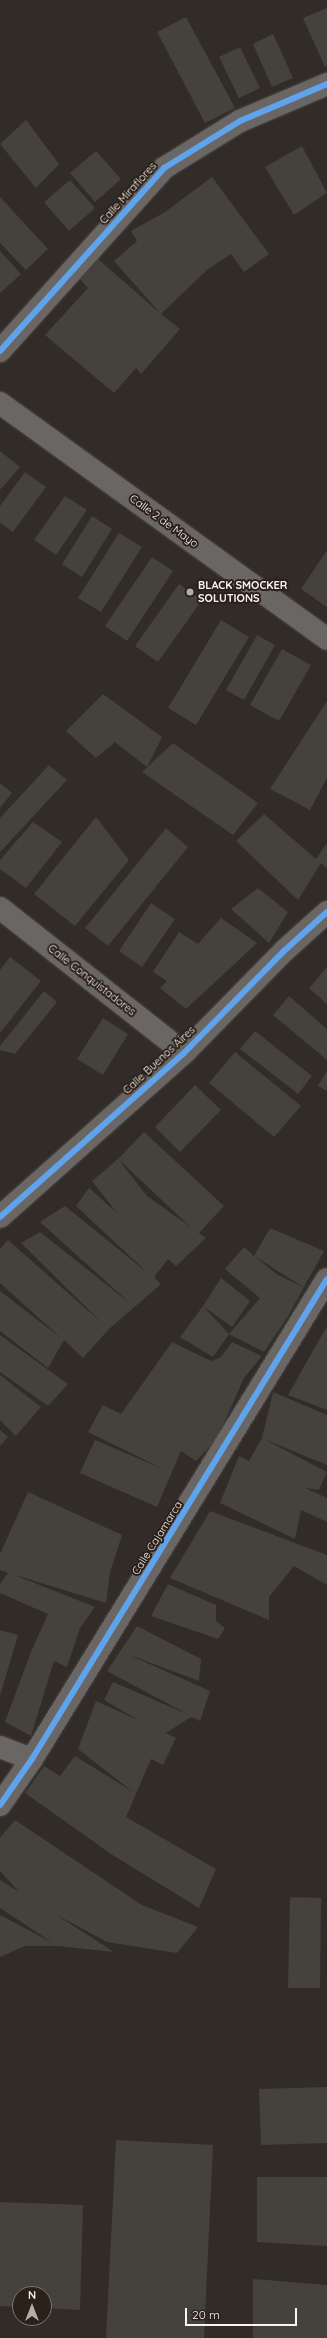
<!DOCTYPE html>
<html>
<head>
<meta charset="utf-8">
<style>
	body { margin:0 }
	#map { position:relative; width:327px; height:2338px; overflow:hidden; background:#312c28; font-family:Quicksand,sans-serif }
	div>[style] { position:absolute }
	.building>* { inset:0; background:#45413d }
	.roads { filter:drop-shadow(0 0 1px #4e4946) drop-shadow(0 0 1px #4e4946) }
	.minor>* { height:22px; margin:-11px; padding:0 11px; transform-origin:11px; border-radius:11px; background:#6a6663 }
	.cycleway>* { height:6px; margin:-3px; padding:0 3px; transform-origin:3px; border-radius:3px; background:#60a3ed }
	.dots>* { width:11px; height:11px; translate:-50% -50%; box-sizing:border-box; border:2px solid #2b211a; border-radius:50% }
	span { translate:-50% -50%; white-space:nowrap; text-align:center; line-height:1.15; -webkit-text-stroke:4px #2b211a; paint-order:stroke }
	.street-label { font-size:11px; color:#faf3ee }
	.poi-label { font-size:11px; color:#faf3ee; font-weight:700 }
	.left { translate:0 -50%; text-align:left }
	.north { position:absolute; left:12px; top:2286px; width:40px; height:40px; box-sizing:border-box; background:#2b211a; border:1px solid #7e756f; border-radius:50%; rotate:0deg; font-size:11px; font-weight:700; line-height:16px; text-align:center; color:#faf3ee }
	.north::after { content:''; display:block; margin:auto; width:14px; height:18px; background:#b4ada9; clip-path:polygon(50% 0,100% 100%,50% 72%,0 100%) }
	.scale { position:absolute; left:185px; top:2308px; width:112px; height:18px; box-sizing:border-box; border:2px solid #faf3ee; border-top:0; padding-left:5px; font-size:12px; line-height:14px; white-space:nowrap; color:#faf3ee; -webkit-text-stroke:3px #2b211a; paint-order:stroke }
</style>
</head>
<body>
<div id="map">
	<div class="building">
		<div style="clip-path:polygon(327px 8px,327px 66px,325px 67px,303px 18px)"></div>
		<div style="clip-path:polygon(186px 17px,235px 108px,205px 123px,157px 32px)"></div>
		<div style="clip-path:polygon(273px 34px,293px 78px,272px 87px,253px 44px)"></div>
		<div style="clip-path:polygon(240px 47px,260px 88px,239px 98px,219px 57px)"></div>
		<div style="clip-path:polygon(26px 120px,59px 164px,36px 188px,0 144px)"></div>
		<div style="clip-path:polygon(302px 146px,327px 193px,294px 215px,265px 167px)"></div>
		<div style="clip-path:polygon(96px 151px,121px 179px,95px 202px,70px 173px)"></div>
		<div style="clip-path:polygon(212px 177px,269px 254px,244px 272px,231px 254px,208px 269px,161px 314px,180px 329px,141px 374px,136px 368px,114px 393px,45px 335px,88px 288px,80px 279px,98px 259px,161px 314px,114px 261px,137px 241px,131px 231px,165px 212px)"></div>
		<div style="clip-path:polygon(70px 180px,95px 208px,69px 231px,44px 202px)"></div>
		<div style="clip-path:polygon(0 197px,48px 249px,26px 270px,0 243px)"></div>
		<div style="clip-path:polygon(0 251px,21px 274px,0 293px)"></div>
		<div style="clip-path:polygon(0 451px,20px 467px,0 490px)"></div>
		<div style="clip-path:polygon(25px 472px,46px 487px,13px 532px,0 523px,0 506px)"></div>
		<div style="clip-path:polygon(65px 496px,87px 510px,56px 555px,34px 540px)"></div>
		<div style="clip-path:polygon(92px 516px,112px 529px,82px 577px,62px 564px)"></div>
		<div style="clip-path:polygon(119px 533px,142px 547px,101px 612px,78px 598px)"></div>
		<div style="clip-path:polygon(327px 550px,327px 607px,301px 589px)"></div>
		<div style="clip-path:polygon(152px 557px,173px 571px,127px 641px,105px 626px)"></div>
		<div style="clip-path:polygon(179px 584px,202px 600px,158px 662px,135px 646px)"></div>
		<div style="clip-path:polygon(221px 620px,249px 637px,196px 725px,168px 708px)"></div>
		<div style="clip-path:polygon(257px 635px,275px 645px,244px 700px,226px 690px)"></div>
		<div style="clip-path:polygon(282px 649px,311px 665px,279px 721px,250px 705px)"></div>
		<div style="clip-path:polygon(103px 694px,162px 737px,147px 767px,115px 742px,96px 758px,66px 731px)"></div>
		<div style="clip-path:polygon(327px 701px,327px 778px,310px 810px,270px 789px)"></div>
		<div style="clip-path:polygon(173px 743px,258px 803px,233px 835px,142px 772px)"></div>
		<div style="clip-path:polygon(49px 765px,67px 780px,0 852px,0 818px)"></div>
		<div style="clip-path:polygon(0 783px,12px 793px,0 808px)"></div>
		<div style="clip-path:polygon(264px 814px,316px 859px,327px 843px,327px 868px,321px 863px,298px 900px,236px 841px)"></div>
		<div style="clip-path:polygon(96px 817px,129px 860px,75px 926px,34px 894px)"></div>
		<div style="clip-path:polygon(33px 822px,62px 842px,26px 888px,0 869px,0 860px)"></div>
		<div style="clip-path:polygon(166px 828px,188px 847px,108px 946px,85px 928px)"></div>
		<div style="clip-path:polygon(258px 888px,288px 912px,269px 943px,231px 909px)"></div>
		<div style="clip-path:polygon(151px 903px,175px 919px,142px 967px,119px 951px)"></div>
		<div style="clip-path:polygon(221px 918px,257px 943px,186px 1009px,160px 988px,167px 981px,153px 972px,179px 932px,198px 944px)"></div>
		<div style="clip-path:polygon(10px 957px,41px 981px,0 1033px,0 970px)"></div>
		<div style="clip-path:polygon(327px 967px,327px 1004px,309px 988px)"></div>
		<div style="clip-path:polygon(44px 991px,57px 1002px,15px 1054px,0 1050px,0 1046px)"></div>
		<div style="clip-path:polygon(289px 996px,327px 1029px,327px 1060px,273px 1015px)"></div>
		<div style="clip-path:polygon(103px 1018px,128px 1034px,103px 1075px,77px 1059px)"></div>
		<div style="clip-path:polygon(255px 1031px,312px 1076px,298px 1094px,240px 1049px)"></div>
		<div style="clip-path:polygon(235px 1052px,301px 1106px,274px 1137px,209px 1083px)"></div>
		<div style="clip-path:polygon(327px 1071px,327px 1091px,318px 1086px)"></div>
		<div style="clip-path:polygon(195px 1085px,221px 1110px,180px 1152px,155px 1127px)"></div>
		<div style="clip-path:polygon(144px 1132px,224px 1206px,198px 1234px,118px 1159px)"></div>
		<div style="clip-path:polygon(118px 1159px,147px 1196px,206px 1238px,176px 1266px,168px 1259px,154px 1277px,161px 1284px,109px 1329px,83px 1358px,64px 1340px,48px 1368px,0 1331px,0 1291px,61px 1338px,0 1283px,0 1249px,8px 1240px,102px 1323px,21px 1243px,40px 1232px,131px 1304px,40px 1222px,65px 1206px,149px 1274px,76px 1206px,89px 1188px,117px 1213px,92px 1181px)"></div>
		<div style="clip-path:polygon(evenodd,270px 1228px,324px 1251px,287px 1318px,264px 1352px,229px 1334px,213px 1357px,180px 1337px,203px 1306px,229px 1334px,260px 1298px,225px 1269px,244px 1247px,254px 1256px,270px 1228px,254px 1256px,305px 1288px,278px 1275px,254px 1256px)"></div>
		<div style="clip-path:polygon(221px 1278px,250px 1301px,232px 1327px,203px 1306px)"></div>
		<div style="clip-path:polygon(327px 1326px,327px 1410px,288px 1395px)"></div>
		<div style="clip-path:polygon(0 1335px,68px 1384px,48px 1406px,0 1372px)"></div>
		<div style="clip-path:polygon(172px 1342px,211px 1361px,221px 1357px,232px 1342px,262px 1356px,244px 1378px,217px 1439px,196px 1461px,181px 1451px,157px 1507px,80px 1473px,95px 1440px,163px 1469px,88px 1432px,103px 1405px,121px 1414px)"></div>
		<div style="clip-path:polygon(0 1375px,41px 1407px,16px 1436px,0 1420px)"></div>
		<div style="clip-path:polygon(273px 1392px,327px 1415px,327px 1465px,264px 1439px,327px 1472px,319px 1490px,305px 1488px,327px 1498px,327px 1522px,301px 1510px,295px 1539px,220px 1503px,239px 1456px,249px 1461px,262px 1438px)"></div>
		<div style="clip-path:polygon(0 1430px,8px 1437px,0 1446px)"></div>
		<div style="clip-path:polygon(28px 1492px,122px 1535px,110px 1573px,106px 1603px,12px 1574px,95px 1607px,80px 1628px,67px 1667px,54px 1661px,31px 1736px,5px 1722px,31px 1652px,48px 1614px,0 1593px,0 1584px,8px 1573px,0 1570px,0 1554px)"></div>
		<div style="clip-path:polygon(210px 1511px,327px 1555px,327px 1585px,294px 1566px,269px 1597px,269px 1620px,170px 1578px)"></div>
		<div style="clip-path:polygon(168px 1584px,216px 1605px,216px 1621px,225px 1628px,218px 1639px,151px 1616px)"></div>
		<div style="clip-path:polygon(137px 1626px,201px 1659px,199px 1681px,127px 1654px,210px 1691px,200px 1721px,191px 1717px,166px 1733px,176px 1738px,163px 1765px,151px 1759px,126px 1817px,216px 1869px,199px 1908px,111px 1854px,25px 1793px,44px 1766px,60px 1776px,75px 1756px,133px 1792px,78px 1749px,96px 1701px,140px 1721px,104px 1700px,113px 1682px,189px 1715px,107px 1671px)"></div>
		<div style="clip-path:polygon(0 1630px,18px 1635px,0 1696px)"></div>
		<div style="clip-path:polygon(15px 1820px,142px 1905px,198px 1927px,177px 1953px,107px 1942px,55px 1914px,114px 1952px,59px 1946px,25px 1946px,0 1957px,0 1915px,53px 1943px,0 1908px,0 1880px,19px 1892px,0 1871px,0 1838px)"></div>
		<div style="clip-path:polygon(290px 1897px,321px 1898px,320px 1988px,288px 1988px)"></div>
		<div style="clip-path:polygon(327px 2087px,327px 2143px,261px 2145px,259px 2089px)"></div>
		<div style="clip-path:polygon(116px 2140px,213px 2145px,204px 2338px,106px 2338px)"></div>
		<div style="clip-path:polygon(257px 2177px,327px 2177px,327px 2246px,257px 2242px)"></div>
		<div style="clip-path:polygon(0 2202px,83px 2205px,80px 2310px,44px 2308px,44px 2294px,20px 2294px,20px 2307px,0 2306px)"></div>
		<div style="clip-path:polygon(253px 2279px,327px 2285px,327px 2338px,253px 2338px)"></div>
	</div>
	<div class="roads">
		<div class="minor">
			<div style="left:0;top:351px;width:246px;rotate:-48.1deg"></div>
			<div style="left:164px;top:168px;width:89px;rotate:-31.7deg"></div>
			<div style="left:240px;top:121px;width:95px;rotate:-23deg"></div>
			<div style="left:0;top:403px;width:403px;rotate:35.8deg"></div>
			<div style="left:0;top:908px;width:234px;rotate:38.2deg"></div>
			<div style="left:0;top:1217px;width:246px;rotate:-41.7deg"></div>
			<div style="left:184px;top:1053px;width:143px;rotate:-45.6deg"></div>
			<div style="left:284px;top:951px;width:58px;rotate:-42.2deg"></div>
			<div style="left:0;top:1747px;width:34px;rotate:21deg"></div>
			<div style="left:0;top:1805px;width:56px;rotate:-55.2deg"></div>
			<div style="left:32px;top:1759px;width:563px;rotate:-58.43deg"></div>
		</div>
	</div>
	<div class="cycleway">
		<div style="left:0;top:351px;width:246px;rotate:-48.1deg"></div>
		<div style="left:164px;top:168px;width:89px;rotate:-31.7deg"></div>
		<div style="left:240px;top:121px;width:95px;rotate:-23deg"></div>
		<div style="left:0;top:1217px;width:246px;rotate:-41.7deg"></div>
		<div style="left:184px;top:1053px;width:143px;rotate:-45.6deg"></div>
		<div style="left:284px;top:951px;width:58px;rotate:-42.2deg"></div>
		<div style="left:0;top:1805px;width:56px;rotate:-55.2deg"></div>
		<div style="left:32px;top:1759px;width:563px;rotate:-58.43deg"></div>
	</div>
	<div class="dots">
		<div style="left:190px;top:592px;background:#b4ada9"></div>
	</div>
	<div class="street-label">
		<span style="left:128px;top:193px;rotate:-48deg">Calle Miraflores</span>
		<span style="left:164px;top:521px;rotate:36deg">Calle 2 de Mayo</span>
		<span style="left:92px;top:980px;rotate:38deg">Calle Conquistadores</span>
		<span style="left:159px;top:1060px;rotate:-43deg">Calle Buenos Aires</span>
		<span style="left:157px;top:1538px;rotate:-58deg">Calle Cajamarca</span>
	</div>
	<div class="poi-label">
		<span class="left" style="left:198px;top:592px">BLACK SMOCKER<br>SOLUTIONS</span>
	</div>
	<div class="north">N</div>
	<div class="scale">20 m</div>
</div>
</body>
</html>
